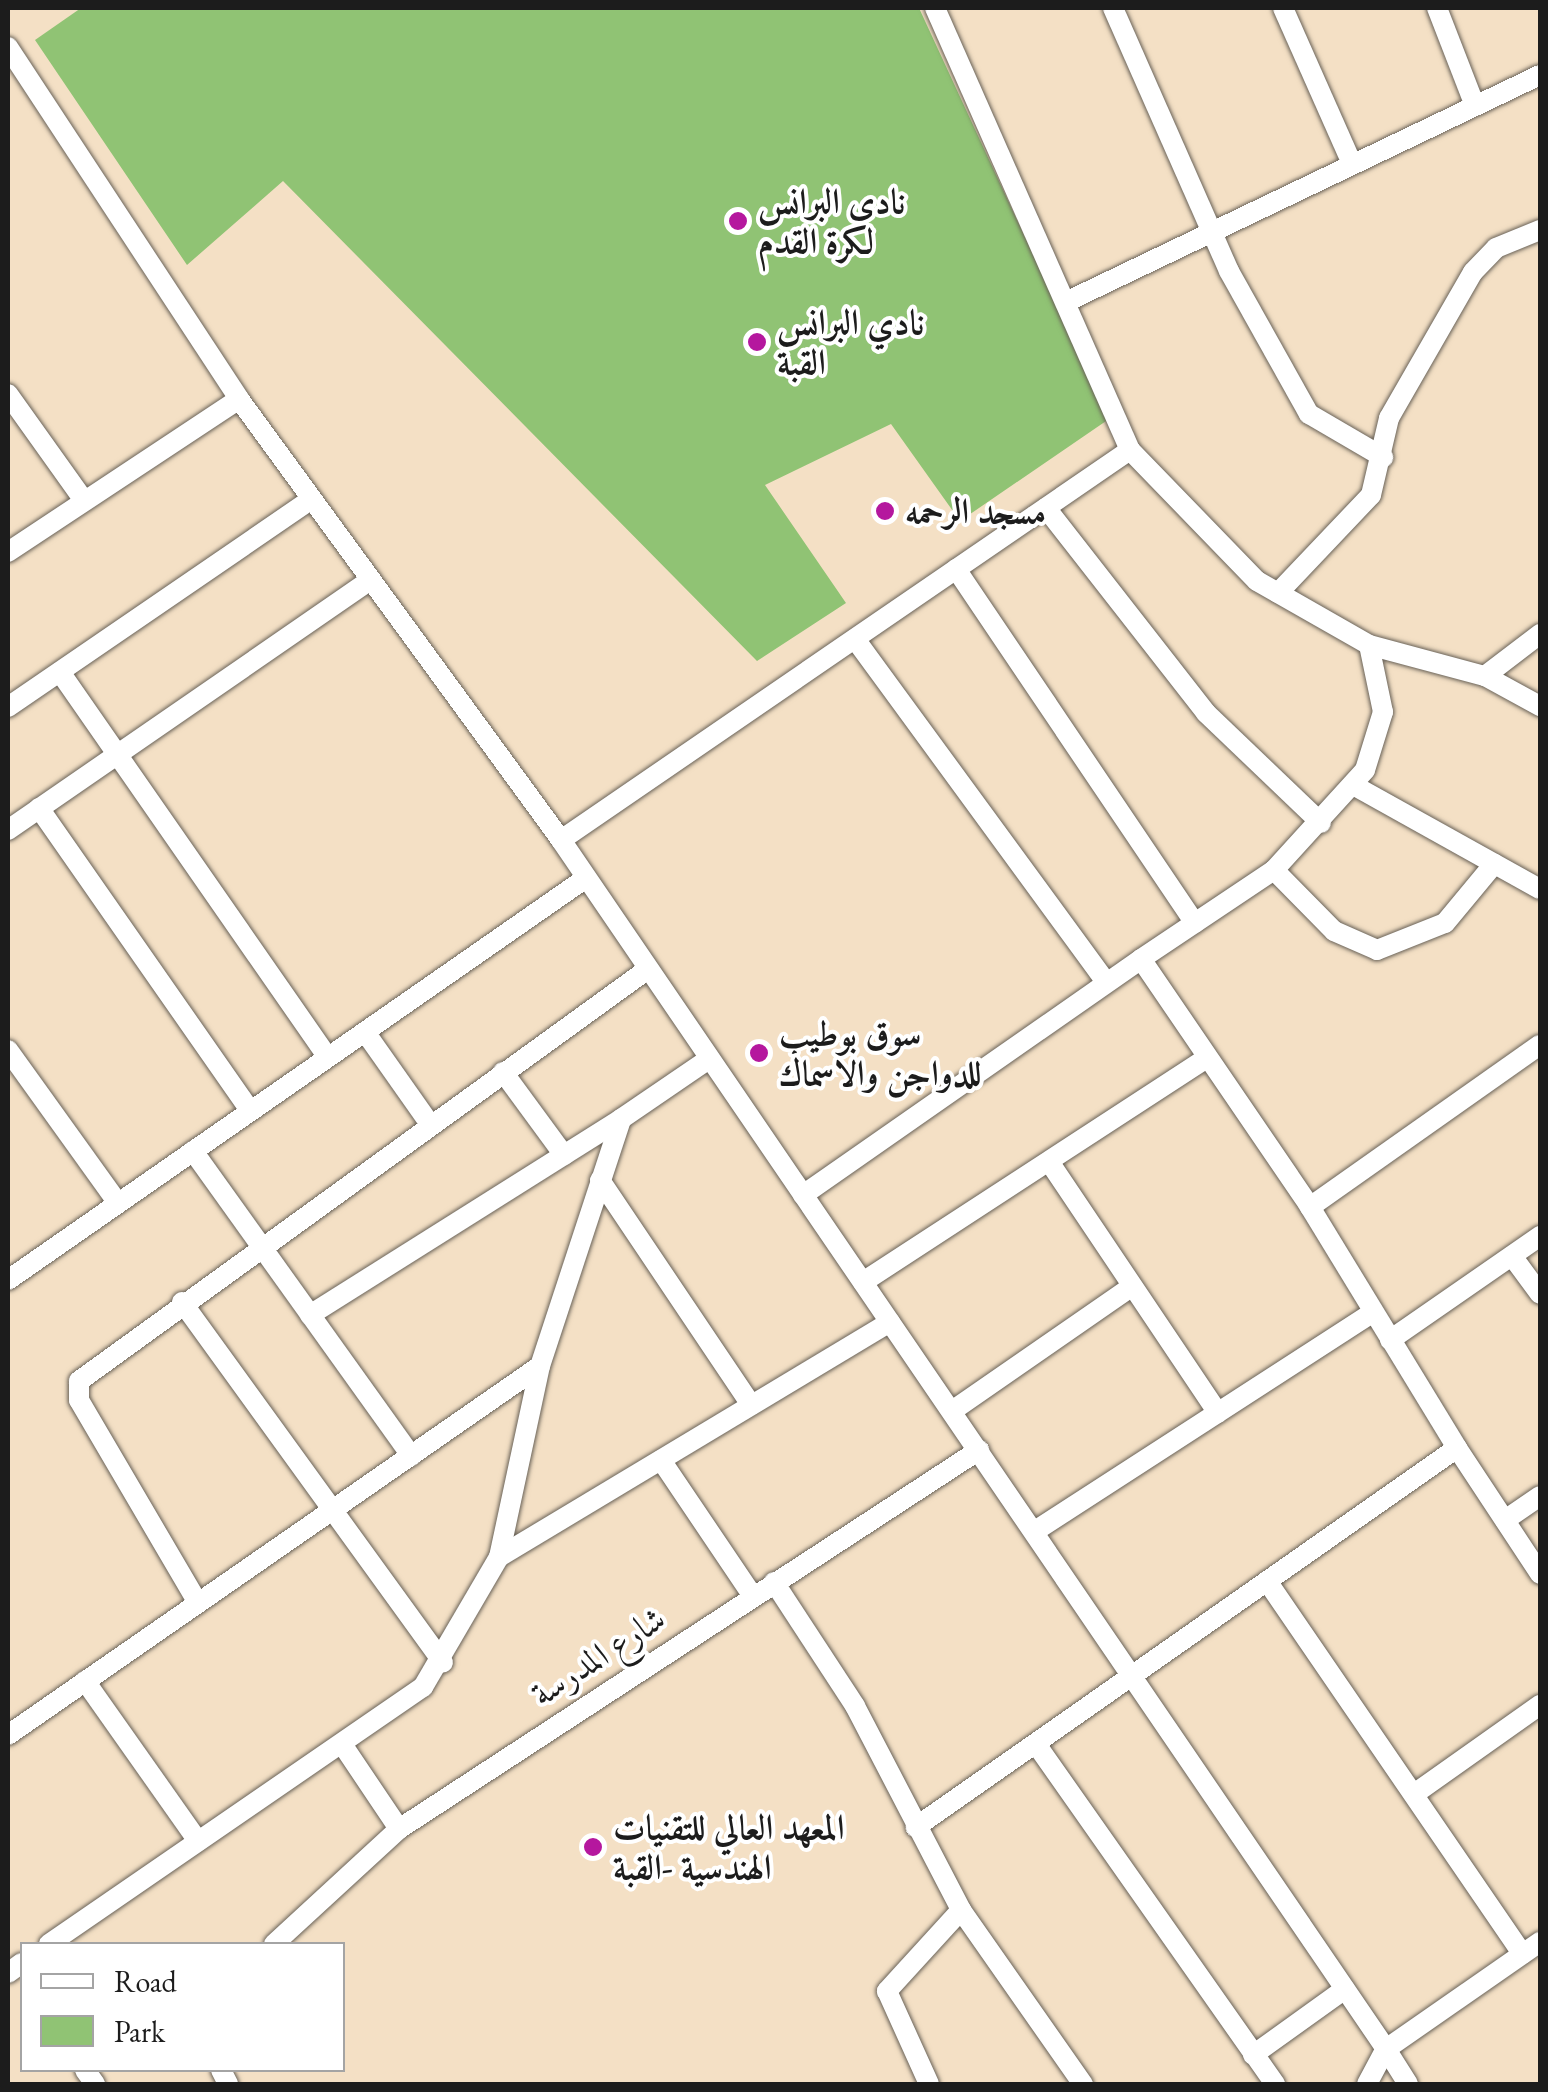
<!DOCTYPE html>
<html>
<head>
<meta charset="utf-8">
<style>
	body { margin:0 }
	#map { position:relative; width:1548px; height:2092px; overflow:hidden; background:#f4e0c5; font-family:"EB Garamond",Amiri,serif }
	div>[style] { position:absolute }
	.green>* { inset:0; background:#90c374 }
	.roads { filter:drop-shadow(0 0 2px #686157) drop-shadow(0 0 2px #686157) }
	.minor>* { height:20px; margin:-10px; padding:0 10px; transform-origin:10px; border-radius:10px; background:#fff }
	.dots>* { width:28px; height:28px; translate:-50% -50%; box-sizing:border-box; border:5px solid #fff; border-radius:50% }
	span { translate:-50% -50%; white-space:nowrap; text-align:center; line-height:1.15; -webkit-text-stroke:8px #fff; paint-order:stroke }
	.poi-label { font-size:35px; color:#1c1c1c; font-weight:700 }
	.left { translate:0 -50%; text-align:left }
	.street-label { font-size:35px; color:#1c1c1c }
	.frame { position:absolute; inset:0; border:10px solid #1c1c1c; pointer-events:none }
	.legend { position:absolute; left:20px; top:1942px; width:325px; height:130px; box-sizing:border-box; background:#fff; border:2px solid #a4a4a4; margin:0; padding:12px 18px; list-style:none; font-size:30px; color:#1c1c1c }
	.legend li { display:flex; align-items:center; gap:20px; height:50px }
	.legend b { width:50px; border:2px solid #a4a4a4 }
</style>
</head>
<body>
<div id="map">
	<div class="green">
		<div style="clip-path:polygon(81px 8px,919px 8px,1109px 419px,960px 521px,891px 424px,765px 485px,846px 603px,757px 661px,283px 181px,187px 265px,35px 40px)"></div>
	</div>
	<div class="roads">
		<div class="minor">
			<div style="left:1113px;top:8px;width:287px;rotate:66.2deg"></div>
			<div style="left:1229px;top:271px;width:164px;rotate:60.8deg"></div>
			<div style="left:1309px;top:414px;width:86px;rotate:30.2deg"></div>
			<div style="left:1283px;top:8px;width:171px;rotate:66.1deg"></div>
			<div style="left:1437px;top:8px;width:105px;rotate:68.8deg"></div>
			<div style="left:8px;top:47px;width:421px;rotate:56.7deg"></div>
			<div style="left:239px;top:399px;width:546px;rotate:53.86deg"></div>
			<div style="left:561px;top:840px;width:1464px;rotate:55.69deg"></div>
			<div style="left:1386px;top:2049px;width:188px;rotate:-34.8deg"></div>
			<div style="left:1068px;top:301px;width:523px;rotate:-25.59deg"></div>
			<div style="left:8px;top:394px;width:129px;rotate:54.5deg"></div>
			<div style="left:1130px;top:450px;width:182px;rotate:45.9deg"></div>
			<div style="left:1257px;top:581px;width:129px;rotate:29.7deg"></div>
			<div style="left:1369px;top:645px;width:120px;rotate:15deg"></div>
			<div style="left:1485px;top:676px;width:63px;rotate:28.6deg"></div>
			<div style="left:1046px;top:508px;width:260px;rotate:52deg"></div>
			<div style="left:1206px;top:713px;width:159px;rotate:43.7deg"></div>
			<div style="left:8px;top:552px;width:277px;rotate:-33.5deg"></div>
			<div style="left:956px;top:569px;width:427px;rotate:56deg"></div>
			<div style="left:1278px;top:593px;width:135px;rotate:-46.5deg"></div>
			<div style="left:1371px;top:495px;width:79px;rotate:-76.8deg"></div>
			<div style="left:1389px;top:418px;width:168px;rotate:-60.1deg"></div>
			<div style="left:1473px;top:272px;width:33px;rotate:-46deg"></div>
			<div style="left:1496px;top:248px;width:48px;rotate:-22.2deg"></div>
			<div style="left:855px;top:639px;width:423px;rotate:53.8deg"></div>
			<div style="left:60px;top:672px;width:469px;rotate:55.2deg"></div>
			<div style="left:1485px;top:676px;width:69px;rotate:-37.4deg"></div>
			<div style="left:8px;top:707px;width:368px;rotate:-34.4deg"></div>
			<div style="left:1353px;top:785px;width:214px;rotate:29.1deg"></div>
			<div style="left:39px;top:808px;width:369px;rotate:55.1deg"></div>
			<div style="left:8px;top:830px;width:441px;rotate:-34.6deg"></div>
			<div style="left:561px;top:840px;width:690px;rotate:-34.43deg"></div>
			<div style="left:1130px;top:450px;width:483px;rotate:-113.8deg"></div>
			<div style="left:1274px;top:870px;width:86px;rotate:45.5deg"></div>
			<div style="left:1334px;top:931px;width:47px;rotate:23.8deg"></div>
			<div style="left:1377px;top:950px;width:73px;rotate:-21.7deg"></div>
			<div style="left:1445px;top:923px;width:77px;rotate:-50.3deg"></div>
			<div style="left:1141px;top:959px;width:160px;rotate:-33.8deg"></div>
			<div style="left:1274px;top:870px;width:135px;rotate:-47.7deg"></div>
			<div style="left:1365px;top:770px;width:61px;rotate:-72.8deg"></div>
			<div style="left:1383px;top:712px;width:68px;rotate:-101.8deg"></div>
			<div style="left:365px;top:1032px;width:113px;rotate:54.8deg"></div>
			<div style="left:8px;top:1050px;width:188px;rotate:54.3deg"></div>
			<div style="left:503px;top:1072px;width:103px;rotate:53.7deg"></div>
			<div style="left:193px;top:1151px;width:375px;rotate:54.4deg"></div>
			<div style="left:1050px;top:1163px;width:301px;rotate:56.1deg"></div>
			<div style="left:600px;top:1180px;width:271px;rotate:56.1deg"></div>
			<div style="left:803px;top:1195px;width:412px;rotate:-34.9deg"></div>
			<div style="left:1141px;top:959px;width:300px;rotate:55.7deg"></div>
			<div style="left:1310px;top:1207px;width:282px;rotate:58.6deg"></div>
			<div style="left:1457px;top:1448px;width:661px;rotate:144.99deg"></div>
			<div style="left:1310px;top:1207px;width:281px;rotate:-35.2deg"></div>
			<div style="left:1512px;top:1256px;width:47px;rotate:53.6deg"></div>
			<div style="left:8px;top:1280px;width:704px;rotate:-34.82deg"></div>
			<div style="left:863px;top:1282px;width:411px;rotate:-33.1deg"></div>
			<div style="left:182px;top:1302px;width:445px;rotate:54.1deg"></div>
			<div style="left:310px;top:1315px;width:368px;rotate:-32.2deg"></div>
			<div style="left:1390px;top:1340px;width:183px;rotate:-34.7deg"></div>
			<div style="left:952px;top:1411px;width:218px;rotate:-34.7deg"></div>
			<div style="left:1457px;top:1448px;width:151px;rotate:56.6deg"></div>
			<div style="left:661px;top:1460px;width:163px;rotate:56deg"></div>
			<div style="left:1505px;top:1520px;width:42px;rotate:-34.4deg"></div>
			<div style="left:1035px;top:1531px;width:401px;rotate:-32.9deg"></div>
			<div style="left:499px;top:1557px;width:456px;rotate:-31deg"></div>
			<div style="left:1267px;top:1581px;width:452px;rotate:55.6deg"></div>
			<div style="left:774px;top:1582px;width:148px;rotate:56.8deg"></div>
			<div style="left:855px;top:1706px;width:230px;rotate:62.5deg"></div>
			<div style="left:961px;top:1910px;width:110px;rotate:132.4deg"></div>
			<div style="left:887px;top:1991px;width:102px;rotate:65.7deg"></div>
			<div style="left:198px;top:1603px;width:235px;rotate:-120.4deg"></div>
			<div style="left:79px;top:1400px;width:19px;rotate:-90deg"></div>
			<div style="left:79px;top:1381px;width:702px;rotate:-35.91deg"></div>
			<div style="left:85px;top:1681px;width:196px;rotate:54.8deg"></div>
			<div style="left:8px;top:1735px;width:647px;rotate:-34.75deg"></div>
			<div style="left:540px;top:1366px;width:260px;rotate:-71.8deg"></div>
			<div style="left:621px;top:1119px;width:107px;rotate:-34.3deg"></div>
			<div style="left:1036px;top:1744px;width:416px;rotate:54.9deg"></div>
			<div style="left:344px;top:1747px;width:99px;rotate:56.1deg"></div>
			<div style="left:1417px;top:1792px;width:151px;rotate:-35.3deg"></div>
			<div style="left:961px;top:1910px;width:213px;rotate:55deg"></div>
			<div style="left:49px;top:1944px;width:454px;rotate:-34.5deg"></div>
			<div style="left:423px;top:1687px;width:151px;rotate:-59.7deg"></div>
			<div style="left:499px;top:1557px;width:195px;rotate:-77.9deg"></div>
			<div style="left:274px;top:1944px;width:170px;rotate:-42.6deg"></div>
			<div style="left:399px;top:1829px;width:693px;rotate:-33.16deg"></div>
			<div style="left:8px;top:1973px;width:17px;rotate:-36deg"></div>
			<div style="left:1253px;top:2055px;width:113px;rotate:-35.7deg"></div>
			<div style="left:85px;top:2070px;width:17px;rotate:54deg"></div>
			<div style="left:221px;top:2070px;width:16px;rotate:63deg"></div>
			<div style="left:1367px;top:2084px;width:40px;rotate:-62deg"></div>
			<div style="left:1386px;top:2049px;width:41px;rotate:57.8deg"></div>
		</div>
	</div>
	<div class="dots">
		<div style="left:738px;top:221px;background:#b5179e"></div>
		<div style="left:757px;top:342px;background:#b5179e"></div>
		<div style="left:885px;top:511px;background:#b5179e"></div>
		<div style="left:759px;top:1053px;background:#b5179e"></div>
		<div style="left:593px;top:1847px;background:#b5179e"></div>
	</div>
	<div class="poi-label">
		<span class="left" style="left:758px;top:221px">نادي البرانس<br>لكرة القدم</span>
		<span class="left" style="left:777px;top:342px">نادي البرانس<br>القبة</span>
		<span class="left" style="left:905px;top:511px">مسجد الرحمه</span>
		<span class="left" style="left:779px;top:1053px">سوق بوطيب<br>للدواجن والاسماك</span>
		<span class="left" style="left:613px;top:1847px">المعهد العالي للتقنيات<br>الهندسية -القبة</span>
	</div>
	<div class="street-label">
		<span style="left:598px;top:1656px;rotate:-33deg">شارع المدرسة</span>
	</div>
	<div class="frame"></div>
	<ul class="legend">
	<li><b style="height:12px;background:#fff"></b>Road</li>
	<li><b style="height:28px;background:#90c374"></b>Park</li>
	</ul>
</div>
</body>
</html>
